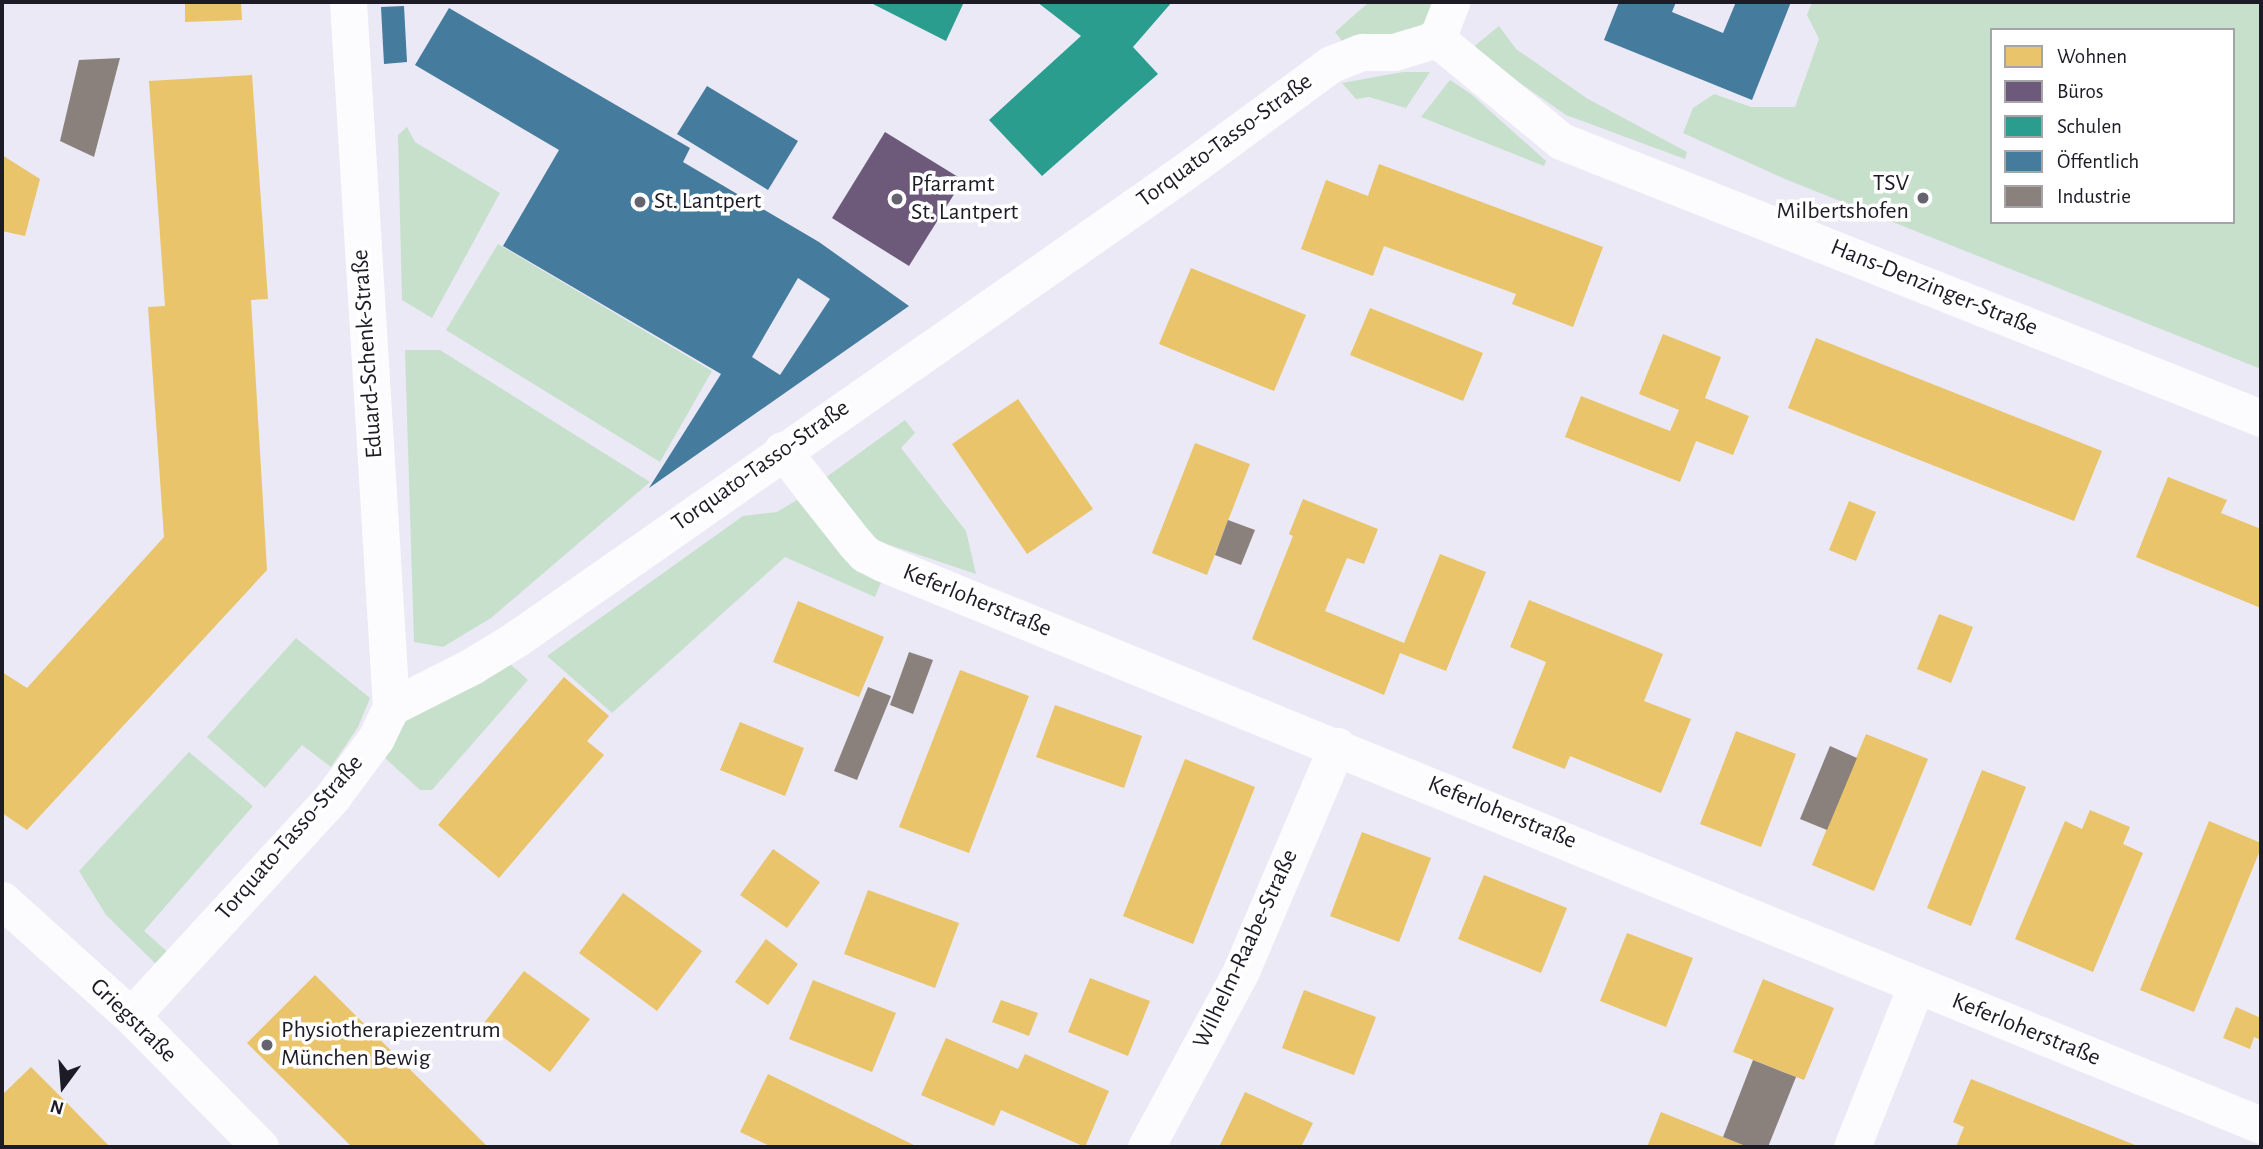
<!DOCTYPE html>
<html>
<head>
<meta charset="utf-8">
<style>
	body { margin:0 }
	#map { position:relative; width:2263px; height:1149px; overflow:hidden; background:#eae9f5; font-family:"Alegreya Sans",sans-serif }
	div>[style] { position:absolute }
	.green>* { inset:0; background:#c7e0cb }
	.homes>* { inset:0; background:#e9c46a }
	.offices>* { inset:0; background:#6d597a }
	.schools>* { inset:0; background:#2a9d8f }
	.public>* { inset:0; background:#457b9d }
	.industry>* { inset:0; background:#8a817c }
	.street>* { height:37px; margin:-18.5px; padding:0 18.5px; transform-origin:18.5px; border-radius:18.5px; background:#fcfcfe }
	.dots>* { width:19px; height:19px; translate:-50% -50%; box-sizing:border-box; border:4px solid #fff; border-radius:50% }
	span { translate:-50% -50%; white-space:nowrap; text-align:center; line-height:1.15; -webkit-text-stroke:7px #fff; paint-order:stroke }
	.street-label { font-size:24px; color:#1d1b26 }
	.poi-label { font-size:24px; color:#1d1b26 }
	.right { translate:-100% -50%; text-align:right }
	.left { translate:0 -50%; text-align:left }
	.frame { position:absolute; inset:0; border:4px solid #1d1b26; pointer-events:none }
	.legend { position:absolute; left:1990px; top:28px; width:245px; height:196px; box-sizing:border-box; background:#fff; border:2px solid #a5a4a8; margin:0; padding:9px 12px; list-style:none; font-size:21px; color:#1d1b26 }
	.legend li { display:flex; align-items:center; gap:14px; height:35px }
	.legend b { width:35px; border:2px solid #a5a4a8 }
	.north { position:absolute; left:28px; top:1051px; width:70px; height:70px; -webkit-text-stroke:5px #fff; paint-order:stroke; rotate:196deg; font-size:19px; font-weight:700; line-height:28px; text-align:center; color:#1d1b26 }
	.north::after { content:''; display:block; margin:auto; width:24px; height:32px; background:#1d1b26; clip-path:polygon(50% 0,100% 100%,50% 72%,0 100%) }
</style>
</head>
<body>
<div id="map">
	<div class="green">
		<div style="clip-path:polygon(1369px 2px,1433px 2px,1424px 23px,1410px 34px,1377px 41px,1354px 35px,1342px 41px,1335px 32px)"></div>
		<div style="clip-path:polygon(evenodd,1812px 2px,2261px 2px,2261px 369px,1785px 179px,1683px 133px,1693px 108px,1714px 94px,1751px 107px,1795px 107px,1819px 39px,1807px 15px,1812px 2px,1992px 30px,2233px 30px,2233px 222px,1992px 222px,1992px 30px)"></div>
		<div style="clip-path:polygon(1499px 26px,1516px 49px,1588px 99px,1687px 152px,1685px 159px,1566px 115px,1471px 49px)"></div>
		<div style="clip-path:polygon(1403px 72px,1430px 72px,1406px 108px,1369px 97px,1356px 99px,1342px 83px)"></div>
		<div style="clip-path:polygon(1450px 80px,1471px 94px,1546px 161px,1544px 166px,1421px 117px)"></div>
		<div style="clip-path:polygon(407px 127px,415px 142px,500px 193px,432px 318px,402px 300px,398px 135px)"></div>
		<div style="clip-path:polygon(498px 244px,712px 371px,660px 462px,446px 330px)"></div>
		<div style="clip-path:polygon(405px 350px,440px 350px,650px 482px,491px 618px,443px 647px,414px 642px)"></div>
		<div style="clip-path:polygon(905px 420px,915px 433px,901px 448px,966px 531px,976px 574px,872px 539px,825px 478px)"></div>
		<div style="clip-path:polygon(797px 500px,846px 561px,882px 580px,875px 597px,785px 557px,612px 713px,547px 656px,743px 516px,777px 512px)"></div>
		<div style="clip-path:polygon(296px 638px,370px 698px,358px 727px,331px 767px,302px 745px,265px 788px,207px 737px)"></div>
		<div style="clip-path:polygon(507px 661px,528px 680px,432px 790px,420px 790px,384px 757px,397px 723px)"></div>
		<div style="clip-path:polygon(189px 752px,253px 806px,144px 931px,170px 954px,159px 967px,106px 915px,79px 871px)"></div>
	</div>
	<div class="homes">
		<div style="clip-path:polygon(185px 2px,241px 2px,242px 20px,185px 22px)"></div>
		<div style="clip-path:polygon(252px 75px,268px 299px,251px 300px,267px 570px,27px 830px,2px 813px,2px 672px,27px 688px,164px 537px,148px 307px,165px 306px,149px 81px)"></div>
		<div style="clip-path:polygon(2px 155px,40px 179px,25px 236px,2px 231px)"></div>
		<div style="clip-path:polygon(1379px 164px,1603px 247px,1573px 327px,1512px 304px,1516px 294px,1384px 246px,1373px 276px,1301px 249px,1326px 180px,1368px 196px)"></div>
		<div style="clip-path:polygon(1191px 268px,1306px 315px,1274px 391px,1159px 344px)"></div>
		<div style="clip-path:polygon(1370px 308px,1483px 353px,1463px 401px,1350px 355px)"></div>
		<div style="clip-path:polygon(1663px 334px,1721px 357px,1705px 398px,1749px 416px,1733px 455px,1696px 441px,1680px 482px,1565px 437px,1581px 396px,1670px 431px,1679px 410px,1639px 394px)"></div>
		<div style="clip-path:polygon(1816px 338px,2102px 451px,2074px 521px,1788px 408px)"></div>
		<div style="clip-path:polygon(1018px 399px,1093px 509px,1027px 554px,952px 444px)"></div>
		<div style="clip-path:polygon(1195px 443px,1250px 464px,1207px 575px,1152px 553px)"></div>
		<div style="clip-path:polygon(2168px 477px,2227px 500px,2221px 513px,2261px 529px,2261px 608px,2136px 557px)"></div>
		<div style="clip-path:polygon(1303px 499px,1378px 529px,1364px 564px,1347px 558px,1325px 611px,1404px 643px,1440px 554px,1486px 572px,1446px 671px,1400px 653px,1384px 695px,1252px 639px,1293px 536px,1289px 534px)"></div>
		<div style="clip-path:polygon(1849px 501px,1876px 512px,1856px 561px,1829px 550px)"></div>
		<div style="clip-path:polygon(1529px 600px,1663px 654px,1644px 701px,1691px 719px,1661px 793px,1570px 756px,1565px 769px,1512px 748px,1546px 662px,1510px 647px)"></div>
		<div style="clip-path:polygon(798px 601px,884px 637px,859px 697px,773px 662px)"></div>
		<div style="clip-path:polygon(1939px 614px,1973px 627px,1951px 683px,1917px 669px)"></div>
		<div style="clip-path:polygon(960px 670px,1029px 696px,969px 853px,899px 827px)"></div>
		<div style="clip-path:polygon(564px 677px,609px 716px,587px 741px,604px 755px,499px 878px,438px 825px)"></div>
		<div style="clip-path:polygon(1055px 705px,1142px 736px,1124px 788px,1036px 757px)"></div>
		<div style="clip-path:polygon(740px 722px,804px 748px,785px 796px,720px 770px)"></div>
		<div style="clip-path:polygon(1736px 731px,1796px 754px,1761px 847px,1700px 824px)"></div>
		<div style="clip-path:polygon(1866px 734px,1928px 759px,1874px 891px,1812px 865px)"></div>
		<div style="clip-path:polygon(1185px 759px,1255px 787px,1193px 944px,1123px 916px)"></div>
		<div style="clip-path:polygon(1982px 770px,2026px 787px,1971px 926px,1927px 908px)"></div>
		<div style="clip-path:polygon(2090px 810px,2130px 827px,2123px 844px,2143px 853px,2093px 972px,2015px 939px,2065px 821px,2082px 829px)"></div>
		<div style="clip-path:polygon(2209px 821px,2261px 843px,2261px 848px,2194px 1012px,2140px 990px)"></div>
		<div style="clip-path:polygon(1362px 832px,1431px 858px,1399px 942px,1330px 916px)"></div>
		<div style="clip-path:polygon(773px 849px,820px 882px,787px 928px,740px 895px)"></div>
		<div style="clip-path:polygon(1484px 875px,1567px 908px,1541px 973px,1458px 939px)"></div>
		<div style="clip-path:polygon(868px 890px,959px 923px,935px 988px,844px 954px)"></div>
		<div style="clip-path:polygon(623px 893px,702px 951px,657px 1011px,579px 953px)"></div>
		<div style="clip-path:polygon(1627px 933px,1693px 958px,1666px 1027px,1600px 1001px)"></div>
		<div style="clip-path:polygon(766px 939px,798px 964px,768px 1005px,735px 982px)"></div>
		<div style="clip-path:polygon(524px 971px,590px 1019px,550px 1072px,484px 1023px)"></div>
		<div style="clip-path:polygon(315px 975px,488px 1147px,352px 1147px,247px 1043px)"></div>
		<div style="clip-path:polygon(1090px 978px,1150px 1001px,1128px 1056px,1068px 1032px)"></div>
		<div style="clip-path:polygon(1763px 979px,1834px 1008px,1804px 1080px,1733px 1052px)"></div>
		<div style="clip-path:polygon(813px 980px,896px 1013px,872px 1072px,789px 1039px)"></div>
		<div style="clip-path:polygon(1304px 990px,1376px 1017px,1354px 1075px,1282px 1048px)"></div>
		<div style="clip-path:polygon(1001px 1000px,1038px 1013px,1029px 1036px,992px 1022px)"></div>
		<div style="clip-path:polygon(2236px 1007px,2261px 1018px,2261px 1040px,2254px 1037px,2250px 1049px,2223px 1038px)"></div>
		<div style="clip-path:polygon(946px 1038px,1018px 1069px,1025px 1054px,1109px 1091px,1085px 1147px,1001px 1110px,994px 1126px,921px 1095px)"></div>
		<div style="clip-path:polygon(31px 1067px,65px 1101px,110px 1147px,2px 1147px,2px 1095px)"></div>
		<div style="clip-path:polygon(768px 1074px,918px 1147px,772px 1147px,740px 1132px)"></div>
		<div style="clip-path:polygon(1971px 1079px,2140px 1147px,1956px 1147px,1964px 1127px,1953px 1122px)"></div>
		<div style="clip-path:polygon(1245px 1092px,1313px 1123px,1301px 1147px,1219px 1147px)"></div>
		<div style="clip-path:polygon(1661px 1112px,1748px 1147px,1647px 1147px)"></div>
	</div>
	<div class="offices">
		<div style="clip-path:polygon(885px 132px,963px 180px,909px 266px,832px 218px)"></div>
	</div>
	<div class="schools">
		<div style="clip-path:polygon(869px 2px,964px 2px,946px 41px)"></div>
		<div style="clip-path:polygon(1037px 2px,1172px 2px,1133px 47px,1158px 74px,1042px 176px,989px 120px,1081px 36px)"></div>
	</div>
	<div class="public">
		<div style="clip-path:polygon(1619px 2px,1676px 2px,1672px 12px,1723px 33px,1736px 2px,1791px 2px,1752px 100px,1604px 40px)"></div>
		<div style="clip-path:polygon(404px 6px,407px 62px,384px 64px,381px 7px)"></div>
		<div style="clip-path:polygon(evenodd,449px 8px,690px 148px,683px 162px,819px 242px,909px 306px,649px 488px,721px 374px,503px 246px,559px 150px,415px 65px,449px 8px,798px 278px,830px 299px,780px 375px,752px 357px,798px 278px)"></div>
		<div style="clip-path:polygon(707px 86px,798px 141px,768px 190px,677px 134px)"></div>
	</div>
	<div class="industry">
		<div style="clip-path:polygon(120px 58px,94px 157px,60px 141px,79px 60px)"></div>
		<div style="clip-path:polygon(1228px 520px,1255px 530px,1241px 565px,1215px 555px)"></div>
		<div style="clip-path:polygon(909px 652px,933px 660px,913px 714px,890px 705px)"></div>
		<div style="clip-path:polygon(868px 687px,891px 696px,857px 780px,834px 771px)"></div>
		<div style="clip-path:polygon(1830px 746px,1857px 758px,1827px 830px,1800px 819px)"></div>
		<div style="clip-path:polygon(1753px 1060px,1796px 1077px,1768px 1147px,1748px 1147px,1723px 1137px)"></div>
	</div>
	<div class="street">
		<div style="left:348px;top:2px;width:706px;rotate:86.51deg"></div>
		<div style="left:1437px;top:39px;width:161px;rotate:39.4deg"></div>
		<div style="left:1561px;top:141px;width:753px;rotate:21.59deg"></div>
		<div style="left:782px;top:450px;width:118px;rotate:51.9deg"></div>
		<div style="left:855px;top:543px;width:15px;rotate:48deg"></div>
		<div style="left:865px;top:554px;width:20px;rotate:27deg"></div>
		<div style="left:883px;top:563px;width:1488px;rotate:22.19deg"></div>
		<div style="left:2px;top:900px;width:173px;rotate:42deg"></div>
		<div style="left:131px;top:1016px;width:184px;rotate:45.4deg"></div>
		<div style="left:131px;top:1016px;width:299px;rotate:-47.4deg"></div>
		<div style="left:333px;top:796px;width:72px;rotate:-53.4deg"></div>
		<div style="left:376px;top:738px;width:34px;rotate:-64deg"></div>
		<div style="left:391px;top:707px;width:91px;rotate:-26.8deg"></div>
		<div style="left:472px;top:666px;width:52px;rotate:-31.5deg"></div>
		<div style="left:516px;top:639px;width:815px;rotate:-34.96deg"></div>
		<div style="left:1184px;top:172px;width:182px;rotate:-36.3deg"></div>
		<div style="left:1331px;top:64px;width:34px;rotate:-21deg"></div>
		<div style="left:1363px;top:52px;width:31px"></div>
		<div style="left:1394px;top:52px;width:45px;rotate:-16.8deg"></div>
		<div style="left:1437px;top:39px;width:40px;rotate:-69deg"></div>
		<div style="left:1146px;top:1147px;width:200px;rotate:-61.6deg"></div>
		<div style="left:1241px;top:971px;width:245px;rotate:-66.9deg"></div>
		<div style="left:1852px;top:1147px;width:173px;rotate:-68.3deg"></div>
	</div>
	<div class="dots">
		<div style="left:1923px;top:198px;background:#65636e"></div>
		<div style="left:897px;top:199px;background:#65636e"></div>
		<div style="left:640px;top:202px;background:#65636e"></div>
		<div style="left:267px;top:1045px;background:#65636e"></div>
	</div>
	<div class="street-label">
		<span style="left:1225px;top:141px;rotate:-36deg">Torquato-Tasso-Straße</span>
		<span style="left:1934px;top:288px;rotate:22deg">Hans-Denzinger-Straße</span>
		<span style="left:368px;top:354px;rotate:-94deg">Eduard-Schenk-Straße</span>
		<span style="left:761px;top:466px;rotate:-35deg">Torquato-Tasso-Straße</span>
		<span style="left:977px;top:601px;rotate:22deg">Keferloherstraße</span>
		<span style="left:1502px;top:813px;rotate:22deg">Keferloherstraße</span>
		<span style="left:290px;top:838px;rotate:-49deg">Torquato-Tasso-Straße</span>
		<span style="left:1246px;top:949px;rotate:-65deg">Wilhelm-Raabe-Straße</span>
		<span style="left:133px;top:1021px;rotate:44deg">Griegstraße</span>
		<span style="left:2026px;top:1030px;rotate:22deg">Keferloherstraße</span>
	</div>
	<div class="poi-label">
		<span class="right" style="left:1909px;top:198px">TSV<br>Milbertshofen</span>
		<span class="left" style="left:911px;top:199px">Pfarramt<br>St. Lantpert</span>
		<span class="left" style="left:654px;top:202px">St. Lantpert</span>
		<span class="left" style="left:281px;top:1045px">Physiotherapiezentrum<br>München Bewig</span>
	</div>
	<div class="frame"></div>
	<ul class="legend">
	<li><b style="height:19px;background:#e9c46a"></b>Wohnen</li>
	<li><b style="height:19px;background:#6d597a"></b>Büros</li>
	<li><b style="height:19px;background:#2a9d8f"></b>Schulen</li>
	<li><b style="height:19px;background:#457b9d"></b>Öffentlich</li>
	<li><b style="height:19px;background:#8a817c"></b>Industrie</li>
	</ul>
	<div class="north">N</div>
</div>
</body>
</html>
